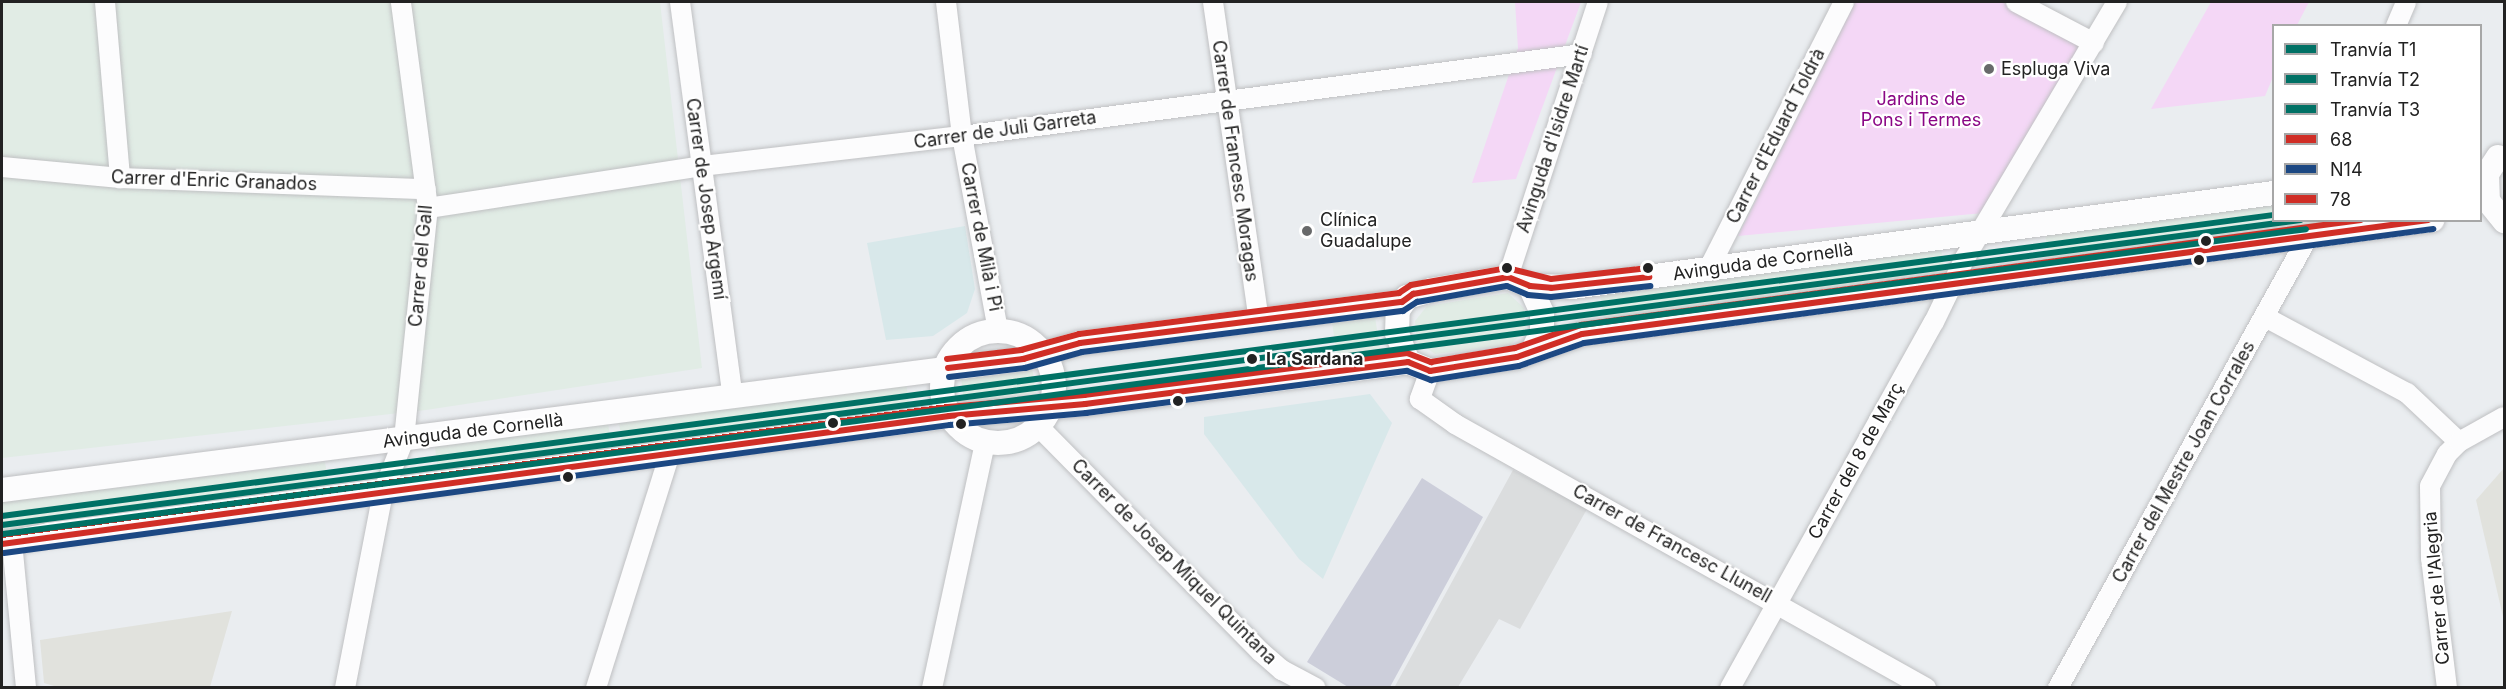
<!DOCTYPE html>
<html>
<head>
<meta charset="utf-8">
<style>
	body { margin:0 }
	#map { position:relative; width:2506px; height:689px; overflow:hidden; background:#eaedf0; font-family:Inter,sans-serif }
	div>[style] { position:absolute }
	.commercial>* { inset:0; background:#d8e8ea }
	.industrial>* { inset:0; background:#e1ece5 }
	.construction>* { inset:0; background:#ccceda }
	.park>* { inset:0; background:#f4d7f6 }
	.parking>* { inset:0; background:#dbddde }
	.plaza>* { inset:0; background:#e1e2dd }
	.roads { filter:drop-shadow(0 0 2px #bfc0c2) drop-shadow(0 0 2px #bfc0c2) }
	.minor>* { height:20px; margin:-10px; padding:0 10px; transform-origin:10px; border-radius:10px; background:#fcfcfd }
	.tertiary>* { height:24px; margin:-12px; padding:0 12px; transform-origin:12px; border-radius:12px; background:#fcfcfd }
	.tertiary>.ring { margin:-12px; padding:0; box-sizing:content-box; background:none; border:24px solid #fcfcfd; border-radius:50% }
	.bus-1>* { height:6px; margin:-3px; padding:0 3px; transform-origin:3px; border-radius:3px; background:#d02e26 }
	.bus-2>* { height:6px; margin:-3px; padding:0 3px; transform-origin:3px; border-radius:3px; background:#1c4883 }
	.bus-3>* { height:6px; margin:-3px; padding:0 3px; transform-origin:3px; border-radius:3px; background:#d02e26 }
	.tram-1>* { height:6px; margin:-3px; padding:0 3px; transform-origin:3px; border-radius:3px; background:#007165 }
	.tram-2>* { height:6px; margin:-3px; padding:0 3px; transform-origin:3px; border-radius:3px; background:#007165 }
	.tram-3>* { height:6px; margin:-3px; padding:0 3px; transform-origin:3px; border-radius:3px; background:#007165 }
	.dots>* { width:16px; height:16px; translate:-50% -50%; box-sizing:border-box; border:3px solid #fff; border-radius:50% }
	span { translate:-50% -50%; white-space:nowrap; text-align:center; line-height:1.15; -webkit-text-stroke:4.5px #fff; paint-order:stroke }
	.poi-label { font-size:18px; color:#222 }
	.left { translate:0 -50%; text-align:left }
	.park-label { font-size:18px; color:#8a0685 }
	.street-label { font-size:18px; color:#222 }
	.stop-label { font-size:18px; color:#222; font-weight:700 }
	.frame { position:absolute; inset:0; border:3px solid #222; pointer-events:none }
	.legend { position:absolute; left:2272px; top:24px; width:210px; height:198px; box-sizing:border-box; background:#fff; border:2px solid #a7a7a7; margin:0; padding:8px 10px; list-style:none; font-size:18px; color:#222 }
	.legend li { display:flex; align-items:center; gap:12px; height:30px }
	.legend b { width:30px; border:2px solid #a7a7a7 }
</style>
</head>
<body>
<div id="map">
	<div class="commercial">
		<div style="clip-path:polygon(965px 226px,975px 289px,967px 313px,933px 336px,886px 340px,867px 243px)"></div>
		<div style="clip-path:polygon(1370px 394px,1392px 423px,1323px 579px,1299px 559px,1204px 434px,1204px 417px)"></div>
	</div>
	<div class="industrial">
		<div style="clip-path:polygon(2px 2px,660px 2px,702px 368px,426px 410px,2px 458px)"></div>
		<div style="clip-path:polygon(2273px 204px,2274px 220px,2353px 221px,2049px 261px,2045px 234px)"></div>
		<div style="clip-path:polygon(1941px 248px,1945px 275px,1604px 320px,1600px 294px)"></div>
		<div style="clip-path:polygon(1508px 293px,1524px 308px,1526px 329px,1510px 345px,1435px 354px,1417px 341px,1415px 321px,1427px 306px)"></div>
		<div style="clip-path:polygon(1375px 317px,1381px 355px,1338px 361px,1332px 323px)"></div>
		<div style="clip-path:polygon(1032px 367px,1036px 393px,964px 403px,961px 377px)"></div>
		<div style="clip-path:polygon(906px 383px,910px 410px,623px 449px,619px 423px)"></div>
		<div style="clip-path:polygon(608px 423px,612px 449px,438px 473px,435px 447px)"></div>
		<div style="clip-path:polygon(325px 462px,329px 487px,2px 534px,2px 502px)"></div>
	</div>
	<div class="construction">
		<div style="clip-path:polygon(1422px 478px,1483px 517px,1390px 687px,1348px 687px,1307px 662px)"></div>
	</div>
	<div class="park">
		<div style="clip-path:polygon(1515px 2px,1581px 2px,1516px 179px,1472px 183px,1518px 48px)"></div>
		<div style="clip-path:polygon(1855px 2px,2002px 2px,2082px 44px,1994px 212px,1738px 236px)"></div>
		<div style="clip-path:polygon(2211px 2px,2309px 2px,2297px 25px,2274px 26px,2273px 77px,2265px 96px,2151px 109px)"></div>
	</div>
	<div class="parking">
		<div style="clip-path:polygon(1513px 470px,1587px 509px,1520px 629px,1499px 619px,1458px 687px,1394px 688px)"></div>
	</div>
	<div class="plaza">
		<div style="clip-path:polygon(2504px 468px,2504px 621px,2476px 500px)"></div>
		<div style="clip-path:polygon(232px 611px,210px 687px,61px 688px,44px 683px,40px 640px)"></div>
	</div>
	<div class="roads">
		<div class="minor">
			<div style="left:105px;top:2px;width:177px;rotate:85.1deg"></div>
			<div style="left:680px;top:2px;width:399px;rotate:82.4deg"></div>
			<div style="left:946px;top:2px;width:135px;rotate:83.2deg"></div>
			<div style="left:962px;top:136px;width:197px;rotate:79.5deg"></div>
			<div style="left:1213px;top:2px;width:322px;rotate:81.8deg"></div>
			<div style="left:2016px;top:2px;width:88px;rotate:27.7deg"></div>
			<div style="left:2396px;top:26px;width:26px;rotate:-67deg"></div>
			<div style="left:2px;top:167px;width:119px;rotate:5.3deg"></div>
			<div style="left:120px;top:178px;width:306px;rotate:2.1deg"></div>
			<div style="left:428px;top:208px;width:277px;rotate:-8.7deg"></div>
			<div style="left:702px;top:166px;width:262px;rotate:-6.6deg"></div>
			<div style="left:962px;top:136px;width:625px;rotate:-7.53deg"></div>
			<div style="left:1708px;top:270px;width:301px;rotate:-63.1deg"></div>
			<div style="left:1508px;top:277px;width:289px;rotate:-71.9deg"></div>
			<div style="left:2265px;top:317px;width:161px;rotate:28.2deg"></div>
			<div style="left:2407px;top:393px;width:71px;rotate:43.3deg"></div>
			<div style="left:1430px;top:371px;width:30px;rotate:110deg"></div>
			<div style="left:1420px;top:399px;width:43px;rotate:35.5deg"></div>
			<div style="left:1455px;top:424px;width:540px;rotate:29.27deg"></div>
			<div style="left:1039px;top:427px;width:316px;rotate:45.4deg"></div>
			<div style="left:1261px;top:652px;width:28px;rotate:41deg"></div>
			<div style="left:1282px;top:670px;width:38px;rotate:28deg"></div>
			<div style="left:12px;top:542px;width:147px;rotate:84.5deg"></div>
			<div style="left:345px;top:688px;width:200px;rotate:-79deg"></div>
			<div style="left:383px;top:492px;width:57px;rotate:-68.4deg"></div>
			<div style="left:404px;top:439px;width:232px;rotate:-84.1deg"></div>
			<div style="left:428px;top:208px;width:208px;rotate:-97.5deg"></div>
			<div style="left:596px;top:688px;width:246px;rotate:-72.5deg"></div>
			<div style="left:932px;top:688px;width:251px;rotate:-77.8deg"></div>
			<div style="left:1730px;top:688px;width:419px;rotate:-60.9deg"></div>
			<div style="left:1934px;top:322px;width:71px;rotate:-64.2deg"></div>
			<div style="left:1965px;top:258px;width:298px;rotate:-59.3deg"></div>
			<div style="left:2058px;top:688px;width:516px;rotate:-61deg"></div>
			<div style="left:2447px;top:688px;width:131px;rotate:-97deg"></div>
			<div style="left:2431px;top:558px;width:72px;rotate:-90.8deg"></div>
			<div style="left:2430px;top:486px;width:36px;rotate:-62deg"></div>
			<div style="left:2447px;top:454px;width:17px;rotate:-45deg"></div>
			<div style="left:2459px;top:442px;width:51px;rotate:-29.1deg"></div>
		</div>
		<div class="tertiary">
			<div style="left:2498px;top:157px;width:20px;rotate:123deg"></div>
			<div style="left:2487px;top:174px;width:27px;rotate:88deg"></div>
			<div style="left:2488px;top:201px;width:26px;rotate:51deg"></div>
			<div style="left:1530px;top:286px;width:30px;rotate:66deg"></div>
			<div style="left:1542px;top:313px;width:18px;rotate:90deg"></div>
			<div style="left:1542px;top:331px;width:21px;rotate:115deg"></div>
			<div class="ring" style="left:942px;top:331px;width:88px;height:88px"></div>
			<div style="left:1408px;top:362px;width:31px;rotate:-111deg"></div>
			<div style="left:1397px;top:333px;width:23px;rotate:-88deg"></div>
			<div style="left:1398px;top:310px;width:16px;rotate:-55deg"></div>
			<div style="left:1407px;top:297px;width:25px;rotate:-16deg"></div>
			<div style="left:1431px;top:290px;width:78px;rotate:-9.6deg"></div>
			<div style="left:1508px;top:277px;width:24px;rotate:22deg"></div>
			<div style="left:1530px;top:286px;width:43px;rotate:1.3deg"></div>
			<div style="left:1573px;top:287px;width:707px;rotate:-7.64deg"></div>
			<div style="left:2px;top:490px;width:1029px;rotate:-7.31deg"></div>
			<div style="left:1023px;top:359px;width:59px;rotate:-15.7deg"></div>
			<div style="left:1080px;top:343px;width:325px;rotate:-7.3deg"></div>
			<div style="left:2px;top:544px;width:48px;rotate:-10.8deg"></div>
			<div style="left:49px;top:535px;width:908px;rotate:-7.53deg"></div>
			<div style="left:949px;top:416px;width:137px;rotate:-5deg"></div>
			<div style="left:1085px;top:404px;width:326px;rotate:-7.4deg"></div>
			<div style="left:1408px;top:362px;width:24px;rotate:22deg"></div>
			<div style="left:1430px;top:371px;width:88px;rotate:-9.1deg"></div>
			<div style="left:1517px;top:357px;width:69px;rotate:-19.5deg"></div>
			<div style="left:1582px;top:334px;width:858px;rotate:-7.64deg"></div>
		</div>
	</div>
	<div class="bus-1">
		<div style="left:948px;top:368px;width:76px;rotate:-6.8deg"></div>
		<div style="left:1023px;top:359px;width:59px;rotate:-15.7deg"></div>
		<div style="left:1080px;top:343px;width:325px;rotate:-7.3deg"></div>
		<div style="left:1402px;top:302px;width:14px;rotate:-36deg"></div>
		<div style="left:1413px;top:294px;width:97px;rotate:-10.1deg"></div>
		<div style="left:1508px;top:277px;width:24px;rotate:22deg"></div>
		<div style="left:1530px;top:286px;width:21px;rotate:5deg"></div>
		<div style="left:1551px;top:288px;width:99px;rotate:-6.4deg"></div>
		<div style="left:2px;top:544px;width:956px;rotate:-7.7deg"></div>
		<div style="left:949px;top:416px;width:137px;rotate:-5deg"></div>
		<div style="left:1085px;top:404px;width:326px;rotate:-7.4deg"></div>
		<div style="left:1408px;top:362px;width:24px;rotate:22deg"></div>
		<div style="left:1430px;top:371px;width:88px;rotate:-9.1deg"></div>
		<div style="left:1517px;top:357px;width:69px;rotate:-19.5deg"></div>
		<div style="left:1582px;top:334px;width:854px;rotate:-7.67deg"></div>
	</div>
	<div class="bus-2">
		<div style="left:949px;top:377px;width:77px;rotate:-6.8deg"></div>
		<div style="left:1025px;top:368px;width:59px;rotate:-15.7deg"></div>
		<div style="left:1082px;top:352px;width:324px;rotate:-7.3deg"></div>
		<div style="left:1403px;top:311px;width:17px;rotate:-33deg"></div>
		<div style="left:1417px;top:302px;width:91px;rotate:-10.1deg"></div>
		<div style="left:1507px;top:286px;width:23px;rotate:23deg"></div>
		<div style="left:1528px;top:295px;width:23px;rotate:5deg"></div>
		<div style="left:1551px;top:297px;width:100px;rotate:-6.3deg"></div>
		<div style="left:4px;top:553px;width:955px;rotate:-7.71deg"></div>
		<div style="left:950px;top:425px;width:137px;rotate:-5deg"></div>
		<div style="left:1086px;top:413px;width:324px;rotate:-7.5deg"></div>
		<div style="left:1407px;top:371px;width:26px;rotate:21deg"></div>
		<div style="left:1431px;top:380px;width:89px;rotate:-9deg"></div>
		<div style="left:1519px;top:366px;width:69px;rotate:-19.5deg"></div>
		<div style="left:1584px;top:343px;width:857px;rotate:-7.65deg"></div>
	</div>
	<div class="bus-3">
		<div style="left:947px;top:359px;width:75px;rotate:-6.9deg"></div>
		<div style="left:1021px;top:350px;width:60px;rotate:-15.4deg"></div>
		<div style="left:1079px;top:334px;width:323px;rotate:-7.3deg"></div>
		<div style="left:1399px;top:293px;width:14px;rotate:-34deg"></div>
		<div style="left:1411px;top:285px;width:97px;rotate:-10deg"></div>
		<div style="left:1507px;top:268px;width:45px;rotate:14deg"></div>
		<div style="left:1551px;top:279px;width:98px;rotate:-6.5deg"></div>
		<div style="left:2px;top:535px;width:955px;rotate:-7.71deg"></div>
		<div style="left:948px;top:407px;width:137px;rotate:-5deg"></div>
		<div style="left:1084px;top:395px;width:326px;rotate:-7.4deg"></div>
		<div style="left:1407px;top:353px;width:26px;rotate:21deg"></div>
		<div style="left:1431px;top:362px;width:85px;rotate:-9.5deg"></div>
		<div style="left:1515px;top:348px;width:70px;rotate:-19.2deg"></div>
		<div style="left:1581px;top:325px;width:787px;rotate:-7.67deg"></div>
	</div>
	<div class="tram-1">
		<div style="left:2px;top:525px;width:2319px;rotate:-7.56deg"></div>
	</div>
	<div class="tram-2">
		<div style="left:3px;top:534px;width:2323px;rotate:-7.54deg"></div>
	</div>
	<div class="tram-3">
		<div style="left:2px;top:516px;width:2292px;rotate:-7.55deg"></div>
	</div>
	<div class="dots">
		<div style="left:1989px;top:69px;background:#68696a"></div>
		<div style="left:1307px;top:231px;background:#68696a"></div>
		<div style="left:2206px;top:241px;background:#222"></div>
		<div style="left:2199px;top:260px;background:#222"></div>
		<div style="left:1507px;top:268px;background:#222"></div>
		<div style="left:1648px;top:268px;background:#222"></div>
		<div style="left:1252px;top:359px;background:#222"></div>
		<div style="left:1178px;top:401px;background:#222"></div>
		<div style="left:833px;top:423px;background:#222"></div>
		<div style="left:961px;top:424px;background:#222"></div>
		<div style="left:568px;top:477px;background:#222"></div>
	</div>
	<div class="poi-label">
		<span class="left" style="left:2001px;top:69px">Espluga Viva</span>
		<span class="left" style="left:1320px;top:231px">Clínica<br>Guadalupe</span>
	</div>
	<div class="park-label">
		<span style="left:1921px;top:110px">Jardins de<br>Pons i Termes</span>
	</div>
	<div class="street-label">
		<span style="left:1005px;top:130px;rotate:-8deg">Carrer de Juli Garreta</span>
		<span style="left:1776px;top:136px;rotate:-63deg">Carrer d'Eduard Toldrà</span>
		<span style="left:1553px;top:139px;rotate:-72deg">Avinguda d'Isidre Martí</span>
		<span style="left:1235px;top:161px;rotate:82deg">Carrer de Francesc Moragas</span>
		<span style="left:214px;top:181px;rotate:2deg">Carrer d'Enric Granados</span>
		<span style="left:706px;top:199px;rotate:82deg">Carrer de Josep Argemí</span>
		<span style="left:981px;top:237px;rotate:79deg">Carrer de Milà i Pi</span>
		<span style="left:1763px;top:262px;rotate:-8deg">Avinguda de Cornellà</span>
		<span style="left:421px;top:266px;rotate:-85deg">Carrer del Gall</span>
		<span style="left:473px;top:431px;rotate:-7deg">Avinguda de Cornellà</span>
		<span style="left:1856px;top:461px;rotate:-61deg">Carrer del 8 de Març</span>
		<span style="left:2184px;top:462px;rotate:-61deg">Carrer del Mestre Joan Corrales</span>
		<span style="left:1672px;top:544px;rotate:29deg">Carrer de Francesc Llunell</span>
		<span style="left:1174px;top:562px;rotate:45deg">Carrer de Josep Miquel Quintana</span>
		<span style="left:2437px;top:588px;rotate:-95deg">Carrer de l'Alegria</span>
	</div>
	<div class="stop-label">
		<span class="left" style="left:1266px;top:359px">La Sardana</span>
	</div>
	<div class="frame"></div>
	<ul class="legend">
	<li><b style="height:8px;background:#007165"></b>Tranvía T1</li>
	<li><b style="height:8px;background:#007165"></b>Tranvía T2</li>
	<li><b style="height:8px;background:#007165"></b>Tranvía T3</li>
	<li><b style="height:8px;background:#d02e26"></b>68</li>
	<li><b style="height:8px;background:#1c4883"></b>N14</li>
	<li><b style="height:8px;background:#d02e26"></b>78</li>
	</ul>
</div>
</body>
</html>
